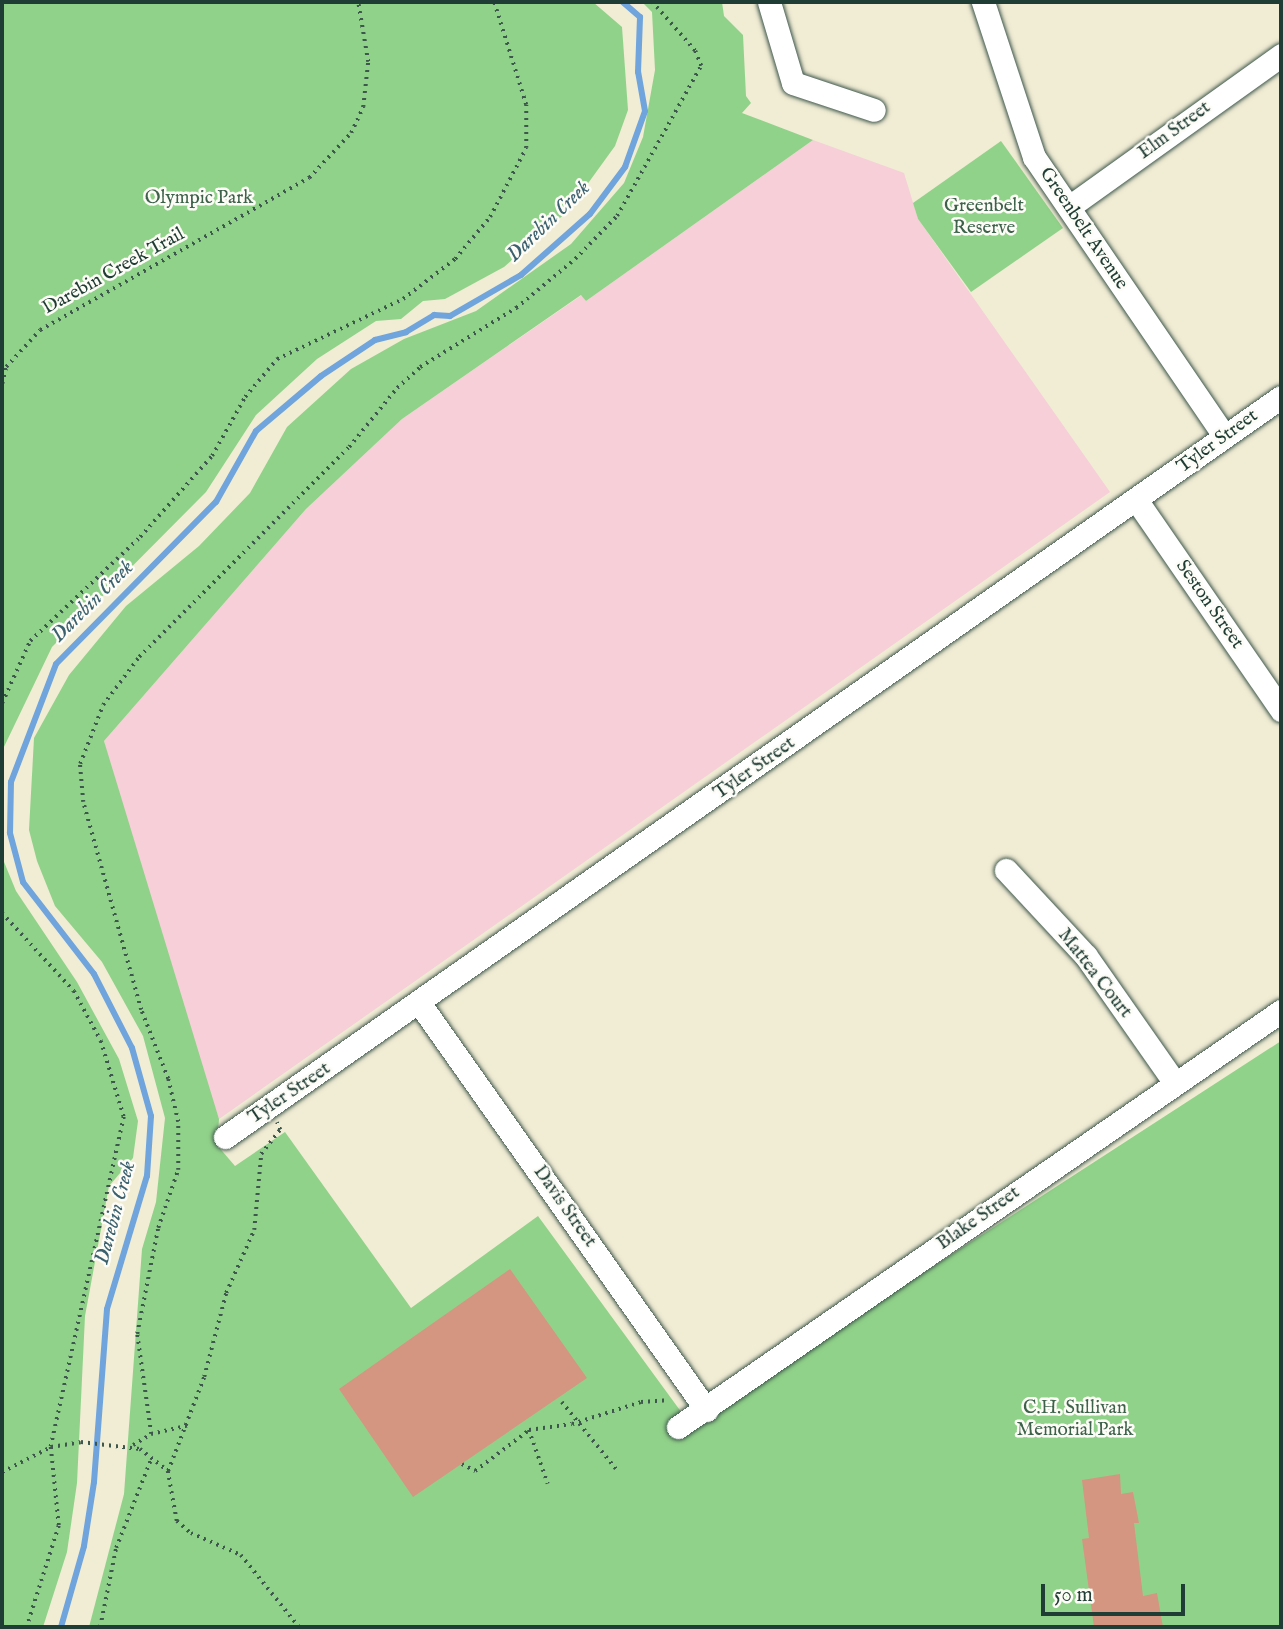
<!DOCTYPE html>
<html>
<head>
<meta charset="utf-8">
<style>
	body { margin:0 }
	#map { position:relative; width:1283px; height:1629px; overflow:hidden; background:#f1ecd4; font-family:"IM FELL English",serif }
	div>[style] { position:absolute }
	.built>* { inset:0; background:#f6cfd8 }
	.green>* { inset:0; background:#91d28a }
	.stream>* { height:6px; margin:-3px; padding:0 3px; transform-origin:3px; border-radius:3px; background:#6fa4dc }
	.building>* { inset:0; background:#d49680 }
	.path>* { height:3.5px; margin-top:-1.75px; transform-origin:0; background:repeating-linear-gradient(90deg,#3e574c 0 2px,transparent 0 7px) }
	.roads { filter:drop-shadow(0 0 2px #3e574c) drop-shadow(0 0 2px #3e574c) }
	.minor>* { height:23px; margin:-11.5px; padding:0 11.5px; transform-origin:11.5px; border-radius:11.5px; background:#fff }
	span { translate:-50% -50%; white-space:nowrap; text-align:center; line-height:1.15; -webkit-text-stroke:5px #fdfcf7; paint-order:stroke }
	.street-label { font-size:19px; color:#1f3d34 }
	.park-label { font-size:19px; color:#3c624a }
	.water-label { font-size:21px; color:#3b616f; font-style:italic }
	.frame { position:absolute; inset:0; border:4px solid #1f3d34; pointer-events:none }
	.scale { position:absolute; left:1041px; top:1584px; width:144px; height:32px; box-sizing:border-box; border:4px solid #1f3d34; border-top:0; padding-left:9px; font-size:21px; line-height:24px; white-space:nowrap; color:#1f3d34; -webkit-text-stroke:5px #fdfcf7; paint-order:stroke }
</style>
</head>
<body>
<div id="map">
	<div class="built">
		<div style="clip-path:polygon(813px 140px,904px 173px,918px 219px,1110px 492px,219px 1119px,145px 909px,104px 741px,306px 509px,402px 419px,582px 295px,586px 301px)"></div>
	</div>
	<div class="green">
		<div style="clip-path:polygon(2px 2px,593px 2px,622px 27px,628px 110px,615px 146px,568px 211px,504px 267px,445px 299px,423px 301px,401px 319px,376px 321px,317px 359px,256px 415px,206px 492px,52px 647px,2px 751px)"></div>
		<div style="clip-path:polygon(642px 2px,722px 2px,724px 16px,743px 35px,746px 96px,751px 103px,742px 113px,813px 140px,586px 301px,581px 295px,402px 419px,306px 509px,104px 741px,219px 1119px,217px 1145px,235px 1166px,285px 1132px,411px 1308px,538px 1216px,690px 1424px,1281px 1041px,1281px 1627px,89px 1627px,124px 1494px,142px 1249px,156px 1202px,165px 1118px,143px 1036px,102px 962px,55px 906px,37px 861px,29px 830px,34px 738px,69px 675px,126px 606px,199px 546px,250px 493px,287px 427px,351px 369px,404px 339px,476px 311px,571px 244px,624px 183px,643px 137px,655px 70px,652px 12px)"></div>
		<div style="clip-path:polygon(1001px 141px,1063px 228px,971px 292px,918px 219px,913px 203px)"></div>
		<div style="clip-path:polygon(2px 857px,16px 891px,77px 982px,119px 1059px,138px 1121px,133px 1158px,109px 1186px,85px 1316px,77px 1483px,67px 1552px,43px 1627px,2px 1627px)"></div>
	</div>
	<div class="stream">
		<div style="left:61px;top:1627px;width:84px;rotate:-74.1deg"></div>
		<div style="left:84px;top:1546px;width:65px;rotate:-81.1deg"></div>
		<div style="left:94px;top:1482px;width:173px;rotate:-85.7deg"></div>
		<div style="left:107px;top:1309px;width:139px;rotate:-73.3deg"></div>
		<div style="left:147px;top:1176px;width:60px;rotate:-86.2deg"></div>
		<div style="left:151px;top:1116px;width:71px;rotate:-105.6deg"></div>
		<div style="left:132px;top:1048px;width:83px;rotate:-117.2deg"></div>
		<div style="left:94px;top:974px;width:116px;rotate:-127.7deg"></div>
		<div style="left:23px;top:882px;width:51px;rotate:-104.9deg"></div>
		<div style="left:10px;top:833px;width:51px;rotate:-88.9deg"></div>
		<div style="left:11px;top:782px;width:126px;rotate:-69.1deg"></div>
		<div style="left:56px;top:664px;width:228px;rotate:-45.4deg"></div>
		<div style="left:216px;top:502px;width:81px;rotate:-60.6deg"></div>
		<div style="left:256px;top:431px;width:85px;rotate:-40.2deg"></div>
		<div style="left:321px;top:376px;width:65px;rotate:-33.7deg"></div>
		<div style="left:375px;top:340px;width:32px;rotate:-14deg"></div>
		<div style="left:406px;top:332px;width:33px;rotate:-31deg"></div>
		<div style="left:434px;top:315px;width:16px;rotate:4deg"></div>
		<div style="left:450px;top:316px;width:82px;rotate:-30deg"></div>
		<div style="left:521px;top:275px;width:92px;rotate:-41.5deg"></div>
		<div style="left:590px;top:214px;width:59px;rotate:-53.3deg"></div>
		<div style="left:625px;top:167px;width:59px;rotate:-70.3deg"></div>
		<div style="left:645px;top:111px;width:40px;rotate:-100deg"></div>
		<div style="left:638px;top:72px;width:55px;rotate:-87.9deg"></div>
		<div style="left:640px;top:17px;width:23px;rotate:-139deg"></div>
	</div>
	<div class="building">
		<div style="clip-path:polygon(510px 1269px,587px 1378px,413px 1497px,339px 1389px)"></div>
		<div style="clip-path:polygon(1120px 1474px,1121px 1494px,1133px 1492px,1139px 1523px,1134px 1523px,1143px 1596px,1157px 1593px,1163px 1627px,1094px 1627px,1082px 1539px,1089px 1538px,1082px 1480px)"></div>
	</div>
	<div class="path">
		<div style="left:2px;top:384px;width:17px;rotate:-77deg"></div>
		<div style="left:6px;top:367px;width:50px;rotate:-47.4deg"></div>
		<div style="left:40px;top:330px;width:309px;rotate:-29.5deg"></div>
		<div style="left:309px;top:178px;width:62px;rotate:-47deg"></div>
		<div style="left:351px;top:133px;width:29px;rotate:-65deg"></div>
		<div style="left:363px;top:107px;width:45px;rotate:-83.7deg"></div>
		<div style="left:368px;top:62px;width:61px;rotate:-99.5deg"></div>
		<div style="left:2px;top:703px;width:68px;rotate:-65.7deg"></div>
		<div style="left:30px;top:641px;width:151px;rotate:-43.4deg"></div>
		<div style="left:140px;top:537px;width:108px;rotate:-48.4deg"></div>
		<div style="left:212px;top:456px;width:68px;rotate:-60.8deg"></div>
		<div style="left:245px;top:397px;width:50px;rotate:-49.9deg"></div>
		<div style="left:277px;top:359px;width:140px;rotate:-25.5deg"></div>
		<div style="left:403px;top:299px;width:66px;rotate:-37.6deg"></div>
		<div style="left:455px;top:259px;width:55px;rotate:-50.2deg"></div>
		<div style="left:490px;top:217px;width:78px;rotate:-62.4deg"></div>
		<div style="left:526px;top:148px;width:43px;rotate:-90deg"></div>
		<div style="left:526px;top:105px;width:108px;rotate:-107.3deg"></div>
		<div style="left:2px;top:913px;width:106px;rotate:47.3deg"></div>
		<div style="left:74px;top:991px;width:57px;rotate:61.6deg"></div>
		<div style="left:101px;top:1041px;width:79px;rotate:73.2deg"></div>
		<div style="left:124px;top:1117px;width:338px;rotate:102.5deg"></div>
		<div style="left:51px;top:1447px;width:79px;rotate:84.2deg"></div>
		<div style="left:59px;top:1526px;width:106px;rotate:107.6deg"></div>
		<div style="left:562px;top:1402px;width:86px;rotate:51.1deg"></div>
		<div style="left:529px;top:1430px;width:57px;rotate:70.6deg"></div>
		<div style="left:151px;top:1434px;width:101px;rotate:-98deg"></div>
		<div style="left:137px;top:1334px;width:108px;rotate:-78.8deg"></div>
		<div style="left:158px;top:1228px;width:61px;rotate:-71deg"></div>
		<div style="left:178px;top:1170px;width:48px;rotate:-90deg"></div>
		<div style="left:178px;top:1122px;width:44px;rotate:-103.1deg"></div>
		<div style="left:168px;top:1079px;width:74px;rotate:-111.4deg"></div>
		<div style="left:141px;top:1010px;width:216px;rotate:-105.6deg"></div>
		<div style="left:83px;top:802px;width:38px;rotate:-95deg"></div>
		<div style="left:80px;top:764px;width:63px;rotate:-68.7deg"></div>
		<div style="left:103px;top:705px;width:60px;rotate:-53.1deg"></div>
		<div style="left:139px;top:657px;width:297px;rotate:-45deg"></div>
		<div style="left:349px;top:447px;width:76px;rotate:-50.9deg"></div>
		<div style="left:397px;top:388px;width:31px;rotate:-42deg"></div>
		<div style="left:420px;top:367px;width:113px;rotate:-31.6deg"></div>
		<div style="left:516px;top:308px;width:77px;rotate:-39.7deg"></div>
		<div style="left:575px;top:259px;width:60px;rotate:-45.7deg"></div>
		<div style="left:617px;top:216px;width:172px;rotate:-60.8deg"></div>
		<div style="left:701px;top:66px;width:16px;rotate:-112deg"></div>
		<div style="left:695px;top:51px;width:65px;rotate:-131.3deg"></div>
		<div style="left:133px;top:1445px;width:21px;rotate:-31deg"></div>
		<div style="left:151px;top:1434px;width:37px;rotate:-13deg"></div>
		<div style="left:462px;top:1464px;width:15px;rotate:28deg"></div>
		<div style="left:475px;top:1471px;width:68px;rotate:-37.2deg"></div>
		<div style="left:529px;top:1430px;width:43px;rotate:-7.9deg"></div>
		<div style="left:572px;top:1424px;width:72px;rotate:-17.7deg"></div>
		<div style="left:641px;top:1402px;width:26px;rotate:-4deg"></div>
		<div style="left:168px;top:1471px;width:101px;rotate:-69deg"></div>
		<div style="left:204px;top:1377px;width:87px;rotate:-75.3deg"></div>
		<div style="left:226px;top:1293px;width:69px;rotate:-66deg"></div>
		<div style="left:254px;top:1230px;width:76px;rotate:-84.7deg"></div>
		<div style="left:261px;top:1154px;width:31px;rotate:-52deg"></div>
		<div style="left:280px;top:1130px;width:8px;rotate:-113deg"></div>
		<div style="left:2px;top:1472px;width:55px;rotate:-27deg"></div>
		<div style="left:51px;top:1447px;width:30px;rotate:-9deg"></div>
		<div style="left:81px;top:1442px;width:59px;rotate:6.8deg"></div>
		<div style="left:140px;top:1449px;width:36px;rotate:38deg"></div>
		<div style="left:168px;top:1471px;width:51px;rotate:79.8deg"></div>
		<div style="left:177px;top:1521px;width:18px;rotate:41deg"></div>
		<div style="left:191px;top:1533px;width:55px;rotate:23.7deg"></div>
		<div style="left:241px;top:1555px;width:92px;rotate:51.1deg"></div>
		<div style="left:100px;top:1627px;width:81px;rotate:-78.6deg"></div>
		<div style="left:116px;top:1548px;width:96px;rotate:-68.5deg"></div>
	</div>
	<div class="roads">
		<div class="minor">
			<div style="left:769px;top:2px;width:84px;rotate:73.5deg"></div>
			<div style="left:793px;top:83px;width:85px;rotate:18.4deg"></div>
			<div style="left:983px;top:2px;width:163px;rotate:71.8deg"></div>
			<div style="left:1034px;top:157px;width:338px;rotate:55.7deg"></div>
			<div style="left:1069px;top:207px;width:261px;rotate:-35.6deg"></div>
			<div style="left:1137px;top:501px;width:254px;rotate:55.4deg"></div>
			<div style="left:1006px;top:870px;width:117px;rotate:47.1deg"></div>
			<div style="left:1086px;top:956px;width:155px;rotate:55deg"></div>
			<div style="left:420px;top:1004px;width:497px;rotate:54.8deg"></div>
			<div style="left:225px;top:1137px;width:1289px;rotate:-35.02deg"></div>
			<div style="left:678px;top:1427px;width:733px;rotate:-34.6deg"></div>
		</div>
	</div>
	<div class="street-label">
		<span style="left:1175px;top:131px;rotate:-36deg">Elm Street</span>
		<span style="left:1083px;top:229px;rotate:56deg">Greenbelt Avenue</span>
		<span style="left:114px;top:272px;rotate:-29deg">Darebin Creek Trail</span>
		<span style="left:1218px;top:442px;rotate:-36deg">Tyler Street</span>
		<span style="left:1209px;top:605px;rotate:55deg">Seston Street</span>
		<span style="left:755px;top:769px;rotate:-35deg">Tyler Street</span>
		<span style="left:1094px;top:974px;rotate:52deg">Mattea Court</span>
		<span style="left:290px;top:1094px;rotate:-34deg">Tyler Street</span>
		<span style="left:564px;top:1207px;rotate:55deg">Davis Street</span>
		<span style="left:979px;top:1219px;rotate:-35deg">Blake Street</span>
	</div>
	<div class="park-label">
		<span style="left:199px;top:199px">Olympic Park</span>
		<span style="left:984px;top:218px">Greenbelt<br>Reserve</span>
		<span style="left:1075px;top:1420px">C.H. Sullivan<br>Memorial Park</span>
	</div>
	<div class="water-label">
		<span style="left:549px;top:222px;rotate:-44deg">Darebin Creek</span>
		<span style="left:93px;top:602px;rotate:-45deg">Darebin Creek</span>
		<span style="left:116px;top:1213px;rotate:-75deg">Darebin Creek</span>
	</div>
	<div class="frame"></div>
	<div class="scale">50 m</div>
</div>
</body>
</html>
